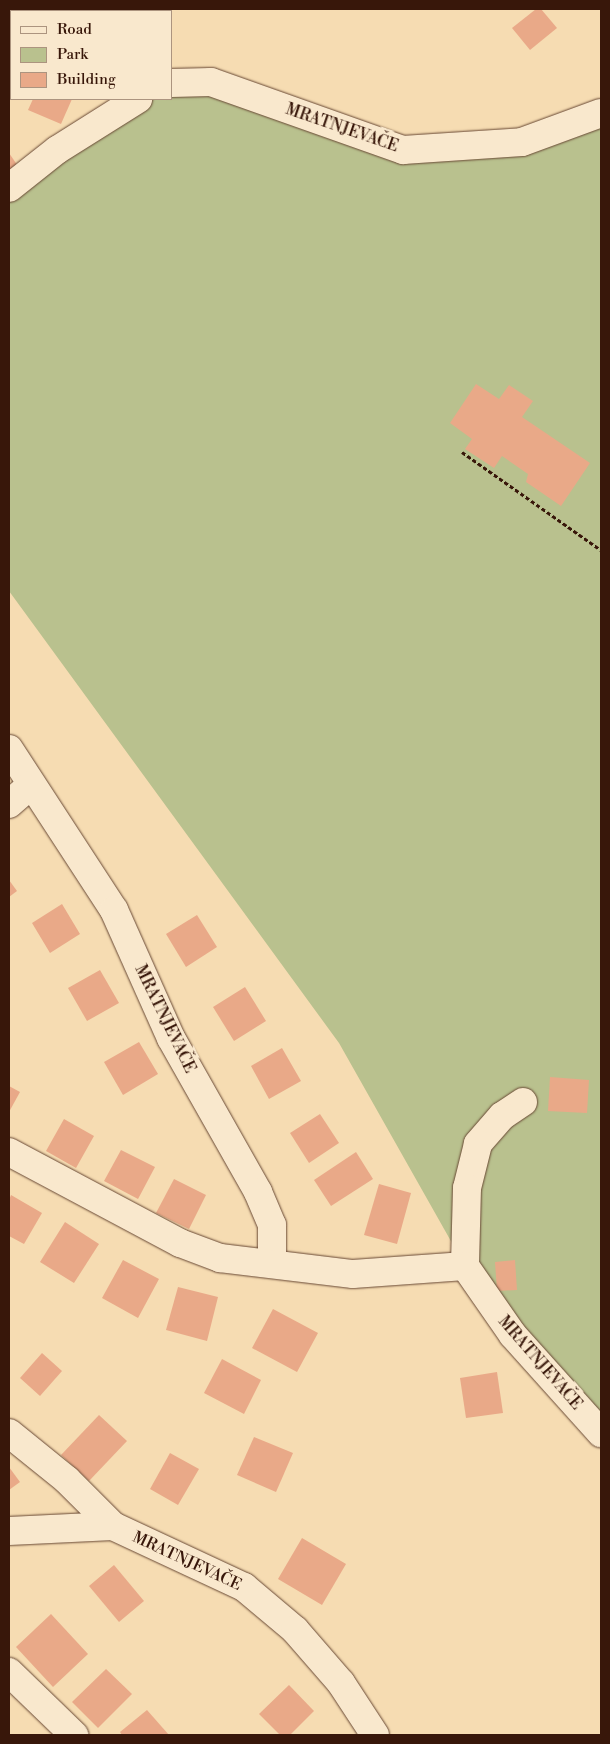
<!DOCTYPE html>
<html>
<head>
<meta charset="utf-8">
<style>
	body { margin:0 }
	#map { position:relative; width:610px; height:1744px; overflow:hidden; background:#f6dcb2; font-family:"Libre Bodoni",serif }
	div>[style] { position:absolute }
	.green>* { inset:0; background:#b9c18e }
	.building>* { inset:0; background:#e9a988 }
	.path>* { height:3px; margin-top:-1.5px; transform-origin:0; background:repeating-linear-gradient(90deg,#38170a 0 4px,transparent 0 6.5px) }
	.roads { filter:drop-shadow(0 0 1px #684834) drop-shadow(0 0 1px #684834) }
	.street>* { height:28px; margin:-14px; padding:0 14px; transform-origin:14px; border-radius:14px; background:#f9e8cd }
	span { translate:-50% -50%; white-space:nowrap; text-align:center; line-height:1.15; -webkit-text-stroke:4px #f9e8cd; paint-order:stroke }
	.street-label { font-size:16px; color:#38170a }
	.frame { position:absolute; inset:0; border:10px solid #38170a; pointer-events:none }
	.legend { position:absolute; left:10px; top:10px; width:162px; height:90px; box-sizing:border-box; background:#f9e8cd; border:1px solid #ac947f; margin:0; padding:6px 9px; list-style:none; font-size:15px; color:#38170a }
	.legend li { display:flex; align-items:center; gap:10px; height:25px }
	.legend b { width:25px; border:1px solid #ac947f }
</style>
</head>
<body>
<div id="map">
	<div class="green">
		<div style="clip-path:polygon(171px 83px,403px 150px,522px 142px,601px 113px,601px 1429px,465px 1266px,339px 1043px,9px 591px,9px 188px,138px 99px,171px 99px)"></div>
	</div>
	<div class="building">
		<div style="clip-path:polygon(536px 9px,541px 9px,557px 28px,530px 50px,512px 28px)"></div>
		<div style="clip-path:polygon(33px 99px,72px 99px,61px 124px,28px 110px)"></div>
		<div style="clip-path:polygon(9px 153px,22px 172px,9px 180px)"></div>
		<div style="clip-path:polygon(476px 384px,499px 399px,509px 385px,533px 401px,522px 417px,590px 463px,561px 506px,526px 482px,528px 474px,502px 456px,494px 468px,465px 449px,472px 439px,450px 423px)"></div>
		<div style="clip-path:polygon(9px 880px,17px 891px,9px 897px)"></div>
		<div style="clip-path:polygon(62px 904px,80px 934px,50px 953px,32px 923px)"></div>
		<div style="clip-path:polygon(197px 915px,217px 947px,186px 967px,166px 934px)"></div>
		<div style="clip-path:polygon(100px 970px,119px 1003px,87px 1021px,68px 988px)"></div>
		<div style="clip-path:polygon(245px 987px,266px 1021px,234px 1041px,213px 1007px)"></div>
		<div style="clip-path:polygon(139px 1042px,158px 1074px,123px 1095px,104px 1062px)"></div>
		<div style="clip-path:polygon(282px 1048px,301px 1081px,269px 1099px,251px 1066px)"></div>
		<div style="clip-path:polygon(550px 1077px,589px 1080px,587px 1113px,548px 1111px)"></div>
		<div style="clip-path:polygon(9px 1086px,20px 1092px,9px 1112px)"></div>
		<div style="clip-path:polygon(320px 1114px,339px 1143px,309px 1163px,290px 1133px)"></div>
		<div style="clip-path:polygon(64px 1119px,94px 1136px,76px 1168px,46px 1151px)"></div>
		<div style="clip-path:polygon(121px 1150px,155px 1167px,138px 1199px,104px 1181px)"></div>
		<div style="clip-path:polygon(356px 1152px,373px 1179px,331px 1206px,314px 1180px)"></div>
		<div style="clip-path:polygon(174px 1179px,206px 1195px,189px 1229px,156px 1213px)"></div>
		<div style="clip-path:polygon(379px 1184px,411px 1193px,397px 1244px,364px 1235px)"></div>
		<div style="clip-path:polygon(11px 1195px,42px 1213px,24px 1244px,9px 1236px,9px 1200px)"></div>
		<div style="clip-path:polygon(65px 1222px,99px 1244px,74px 1283px,40px 1262px)"></div>
		<div style="clip-path:polygon(123px 1260px,159px 1279px,138px 1318px,102px 1298px)"></div>
		<div style="clip-path:polygon(515px 1260px,517px 1290px,497px 1291px,495px 1262px)"></div>
		<div style="clip-path:polygon(178px 1287px,218px 1297px,207px 1341px,166px 1330px)"></div>
		<div style="clip-path:polygon(273px 1309px,318px 1333px,297px 1372px,252px 1348px)"></div>
		<div style="clip-path:polygon(42px 1353px,62px 1371px,40px 1396px,20px 1378px)"></div>
		<div style="clip-path:polygon(222px 1359px,261px 1380px,244px 1414px,204px 1393px)"></div>
		<div style="clip-path:polygon(497px 1372px,503px 1413px,466px 1418px,460px 1378px)"></div>
		<div style="clip-path:polygon(99px 1415px,127px 1441px,89px 1481px,61px 1455px)"></div>
		<div style="clip-path:polygon(254px 1437px,293px 1453px,276px 1492px,237px 1475px)"></div>
		<div style="clip-path:polygon(170px 1453px,199px 1469px,178px 1505px,150px 1489px)"></div>
		<div style="clip-path:polygon(9px 1467px,20px 1482px,9px 1490px)"></div>
		<div style="clip-path:polygon(302px 1538px,346px 1564px,322px 1605px,278px 1579px)"></div>
		<div style="clip-path:polygon(114px 1565px,144px 1601px,119px 1622px,89px 1586px)"></div>
		<div style="clip-path:polygon(51px 1614px,88px 1654px,53px 1687px,16px 1647px)"></div>
		<div style="clip-path:polygon(106px 1669px,132px 1694px,98px 1728px,72px 1702px)"></div>
		<div style="clip-path:polygon(289px 1685px,314px 1711px,290px 1735px,280px 1735px,259px 1714px)"></div>
		<div style="clip-path:polygon(147px 1710px,169px 1735px,122px 1735px,120px 1732px)"></div>
	</div>
	<div class="path">
		<div style="left:462px;top:452px;width:170px;rotate:35.2deg"></div>
	</div>
	<div class="roads">
		<div class="street">
			<div style="left:171px;top:83px;width:40px;rotate:-1.4deg"></div>
			<div style="left:211px;top:82px;width:204px;rotate:19.5deg"></div>
			<div style="left:403px;top:150px;width:119px;rotate:-3.8deg"></div>
			<div style="left:522px;top:142px;width:84px;rotate:-20.2deg"></div>
			<div style="left:9px;top:188px;width:61px;rotate:-38.4deg"></div>
			<div style="left:57px;top:150px;width:96px;rotate:-32.2deg"></div>
			<div style="left:9px;top:749px;width:192px;rotate:56.9deg"></div>
			<div style="left:114px;top:910px;width:140px;rotate:66deg"></div>
			<div style="left:171px;top:1038px;width:177px;rotate:60.5deg"></div>
			<div style="left:258px;top:1192px;width:36px;rotate:67deg"></div>
			<div style="left:272px;top:1225px;width:38px;rotate:90deg"></div>
			<div style="left:9px;top:804px;width:29px;rotate:-41deg"></div>
			<div style="left:523px;top:1102px;width:25px;rotate:146deg"></div>
			<div style="left:502px;top:1116px;width:37px;rotate:131deg"></div>
			<div style="left:478px;top:1144px;width:45px;rotate:104deg"></div>
			<div style="left:467px;top:1188px;width:78px;rotate:91.5deg"></div>
			<div style="left:465px;top:1266px;width:84px;rotate:55.2deg"></div>
			<div style="left:513px;top:1335px;width:132px;rotate:48.1deg"></div>
			<div style="left:9px;top:1152px;width:194px;rotate:28deg"></div>
			<div style="left:180px;top:1243px;width:43px;rotate:20.6deg"></div>
			<div style="left:220px;top:1258px;width:134px;rotate:6.9deg"></div>
			<div style="left:353px;top:1274px;width:112px;rotate:-4.1deg"></div>
			<div style="left:9px;top:1433px;width:75px;rotate:39deg"></div>
			<div style="left:67px;top:1480px;width:65px;rotate:45deg"></div>
			<div style="left:113px;top:1526px;width:145px;rotate:25deg"></div>
			<div style="left:244px;top:1587px;width:67px;rotate:40.1deg"></div>
			<div style="left:295px;top:1630px;width:70px;rotate:49deg"></div>
			<div style="left:341px;top:1683px;width:62px;rotate:56.8deg"></div>
			<div style="left:9px;top:1531px;width:104px;rotate:-2.8deg"></div>
			<div style="left:9px;top:1672px;width:91px;rotate:44.1deg"></div>
		</div>
	</div>
	<div class="street-label">
		<span style="left:342px;top:128px;rotate:19deg">MRATNJEVAČE</span>
		<span style="left:165px;top:1019px;rotate:64deg">MRATNJEVAČE</span>
		<span style="left:540px;top:1363px;rotate:49deg">MRATNJEVAČE</span>
		<span style="left:187px;top:1561px;rotate:25deg">MRATNJEVAČE</span>
	</div>
	<div class="frame"></div>
	<ul class="legend">
	<li><b style="height:6px;background:#f9e8cd"></b>Road</li>
	<li><b style="height:14px;background:#b9c18e"></b>Park</li>
	<li><b style="height:14px;background:#e9a988"></b>Building</li>
	</ul>
</div>
</body>
</html>
